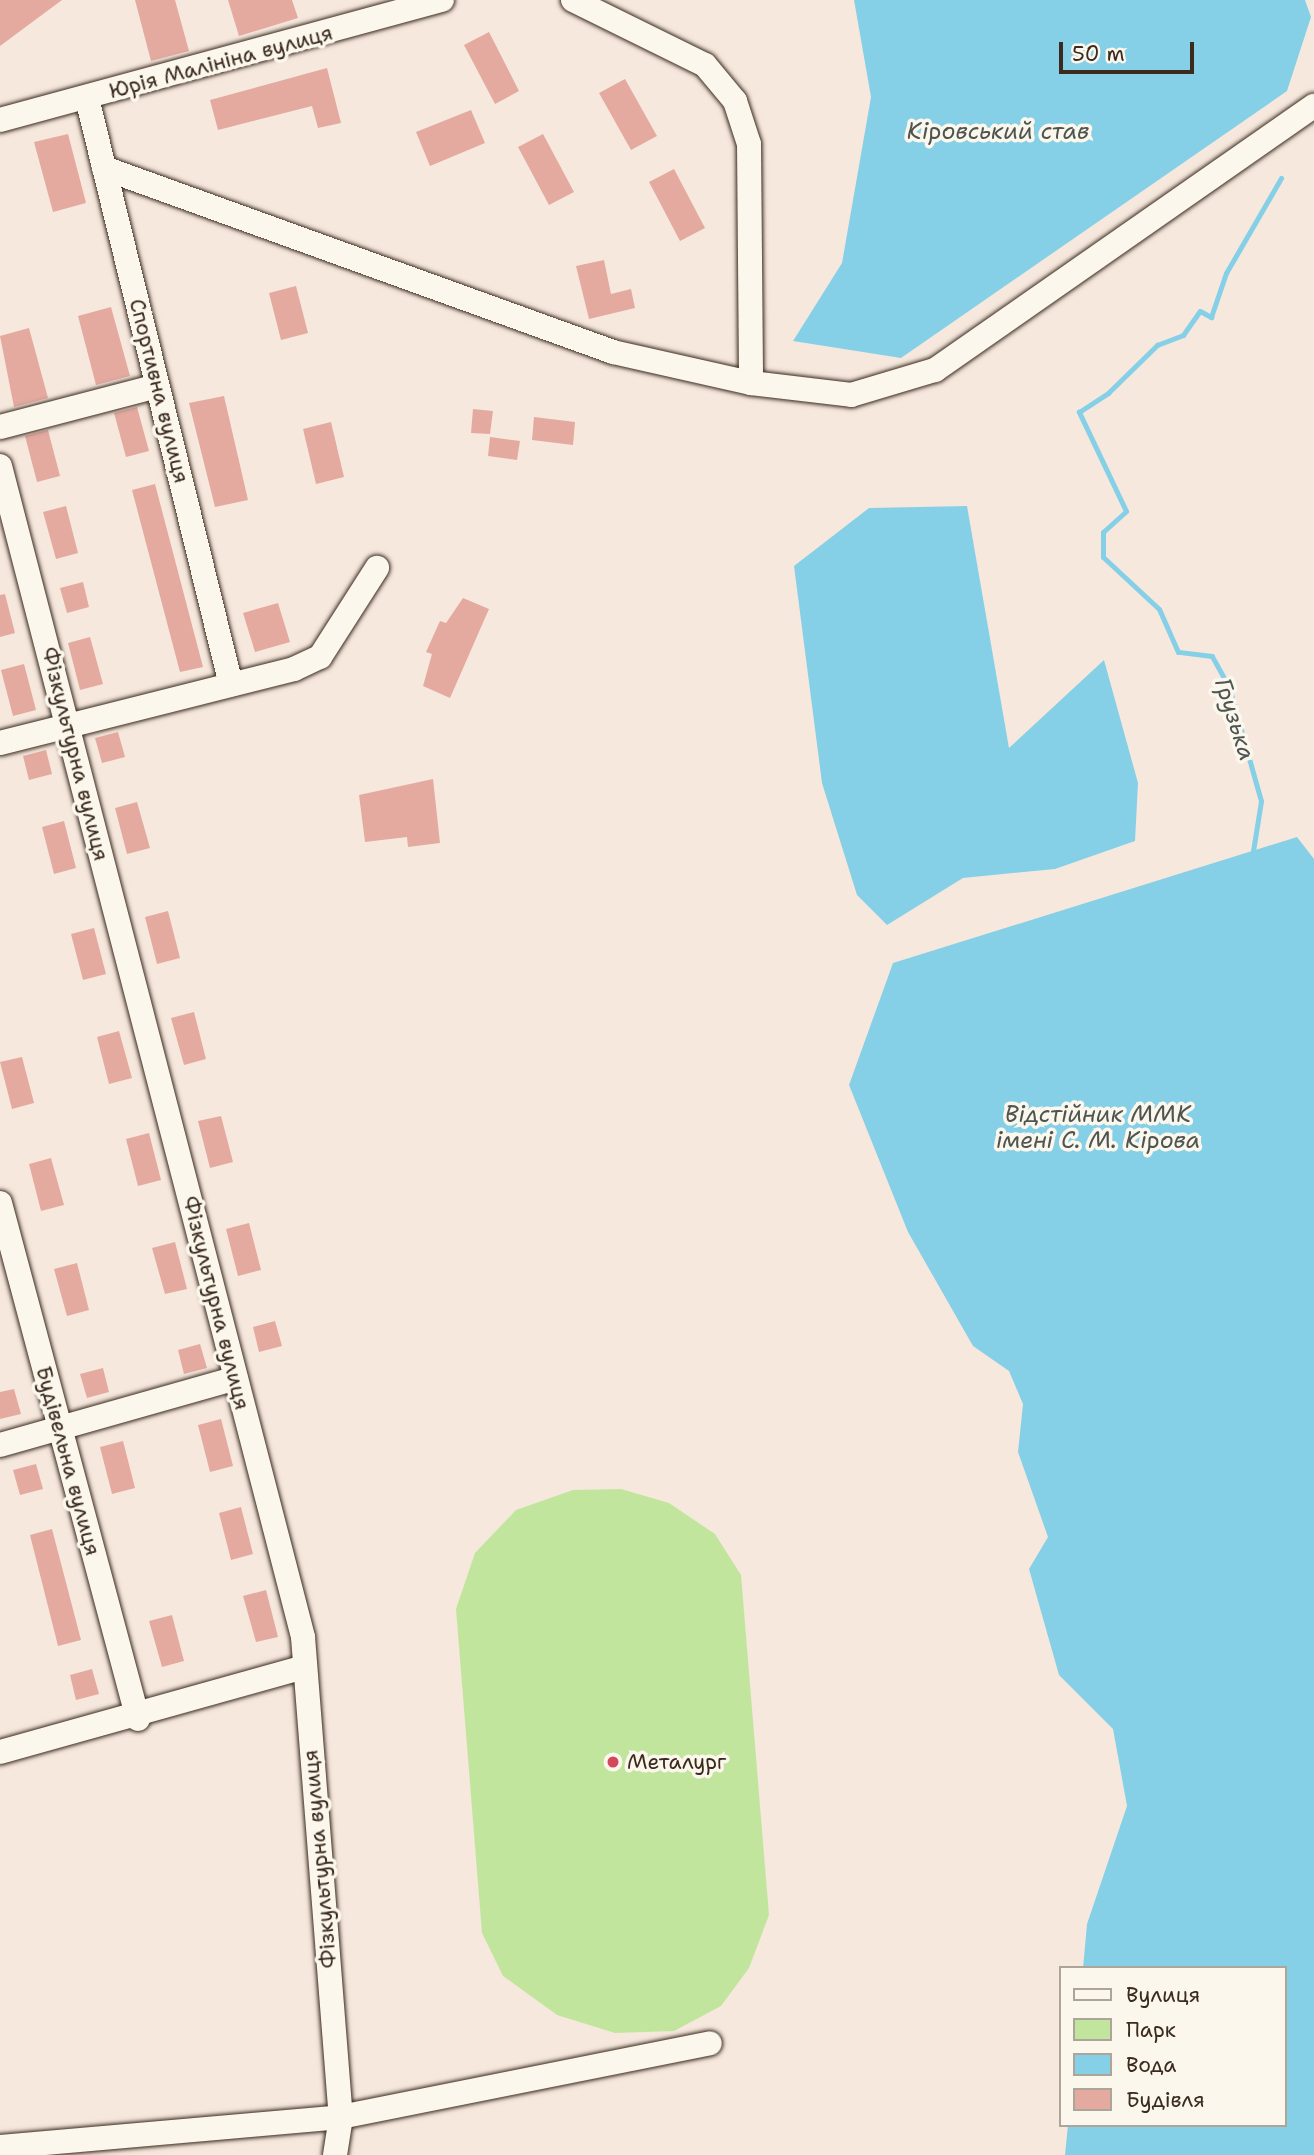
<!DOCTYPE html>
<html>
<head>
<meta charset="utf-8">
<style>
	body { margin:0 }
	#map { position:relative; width:1314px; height:2155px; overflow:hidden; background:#f6e8dd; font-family:"Shantell Sans",sans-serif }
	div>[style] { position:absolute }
	.green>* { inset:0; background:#c2e59e }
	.water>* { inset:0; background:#86d0e7 }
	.stream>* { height:5px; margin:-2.5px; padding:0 2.5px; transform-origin:2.5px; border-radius:2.5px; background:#86d0e7 }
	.building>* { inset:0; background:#e4aaa0 }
	.roads { filter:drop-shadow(0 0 2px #3b2a1e) drop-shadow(0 0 2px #3b2a1e) }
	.minor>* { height:24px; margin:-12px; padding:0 12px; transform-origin:12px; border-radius:12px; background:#fbf7ec }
	.dots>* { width:19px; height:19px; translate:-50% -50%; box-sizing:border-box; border:4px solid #fbf7ec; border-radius:50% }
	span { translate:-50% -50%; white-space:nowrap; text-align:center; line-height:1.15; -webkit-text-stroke:7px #fbf7ec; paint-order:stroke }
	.street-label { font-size:21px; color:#3b2a1e }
	.poi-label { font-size:21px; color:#3b2a1e }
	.left { translate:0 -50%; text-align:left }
	.water-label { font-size:23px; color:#4e5450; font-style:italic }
	.legend { position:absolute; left:1059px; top:1966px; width:228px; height:161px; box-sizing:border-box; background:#fbf7ec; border:2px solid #aea59a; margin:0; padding:9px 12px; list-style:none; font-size:21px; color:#3b2a1e }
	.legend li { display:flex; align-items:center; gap:14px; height:35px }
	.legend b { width:35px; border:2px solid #aea59a }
	.scale { position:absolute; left:1059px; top:42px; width:135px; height:32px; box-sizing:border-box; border:4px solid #3b2a1e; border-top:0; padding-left:9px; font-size:21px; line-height:24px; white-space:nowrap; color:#3b2a1e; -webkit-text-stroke:5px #fbf7ec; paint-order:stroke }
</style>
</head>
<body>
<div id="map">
	<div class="green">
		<div style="clip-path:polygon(621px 1489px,669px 1503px,715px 1534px,741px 1575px,769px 1915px,749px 1968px,721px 2006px,674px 2031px,615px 2033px,557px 2015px,503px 1976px,482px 1933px,456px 1609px,475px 1553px,516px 1510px,573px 1490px)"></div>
	</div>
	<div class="water">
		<div style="clip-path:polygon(854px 0,1305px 0,1311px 17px,1287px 91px,901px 358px,793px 341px,842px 263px,871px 97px)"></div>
		<div style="clip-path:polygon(967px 506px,1009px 748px,1104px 660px,1138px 783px,1135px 841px,1055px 869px,963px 878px,887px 925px,857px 895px,822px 783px,794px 566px,869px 508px)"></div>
		<div style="clip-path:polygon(1297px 837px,1314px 859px,1314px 2155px,1065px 2155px,1068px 2125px,1284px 2125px,1284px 1968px,1083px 1968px,1087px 1924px,1127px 1806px,1113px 1729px,1059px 1675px,1029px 1569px,1048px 1537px,1018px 1452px,1023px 1404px,1009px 1371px,973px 1346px,908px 1232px,849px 1085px,893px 963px)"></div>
	</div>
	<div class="stream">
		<div style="left:1253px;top:851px;width:51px;rotate:-80.9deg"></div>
		<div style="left:1261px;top:801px;width:118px;rotate:-105.7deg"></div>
		<div style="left:1229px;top:687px;width:35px;rotate:-119deg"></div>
		<div style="left:1212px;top:656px;width:34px;rotate:-173deg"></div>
		<div style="left:1178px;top:652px;width:47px;rotate:-113.8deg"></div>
		<div style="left:1159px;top:609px;width:76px;rotate:-137.1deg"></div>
		<div style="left:1103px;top:557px;width:25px;rotate:-90deg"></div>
		<div style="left:1103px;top:532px;width:31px;rotate:-42deg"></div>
		<div style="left:1126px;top:511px;width:110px;rotate:-115.4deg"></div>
		<div style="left:1079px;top:412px;width:35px;rotate:-33deg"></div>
		<div style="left:1108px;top:393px;width:69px;rotate:-44.4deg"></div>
		<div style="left:1157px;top:345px;width:28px;rotate:-21deg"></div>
		<div style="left:1183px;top:335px;width:29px;rotate:-55deg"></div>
		<div style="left:1200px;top:311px;width:13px;rotate:29deg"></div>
		<div style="left:1211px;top:317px;width:46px;rotate:-71.2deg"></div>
		<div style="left:1226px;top:273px;width:110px;rotate:-59.9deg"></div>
	</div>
	<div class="building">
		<div style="clip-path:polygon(0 0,62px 0,0 46px)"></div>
		<div style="clip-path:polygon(135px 0,175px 0,189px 51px,151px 61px)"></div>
		<div style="clip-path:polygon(228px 0,292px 0,298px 18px,239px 36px)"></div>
		<div style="clip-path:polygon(489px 32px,519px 91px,495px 104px,464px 45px)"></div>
		<div style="clip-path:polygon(327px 68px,341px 123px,318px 128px,312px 106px,218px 130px,210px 100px)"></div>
		<div style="clip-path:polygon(625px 79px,657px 136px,631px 150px,599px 93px)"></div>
		<div style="clip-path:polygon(471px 110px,485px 143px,430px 166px,416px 132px)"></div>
		<div style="clip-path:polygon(68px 134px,86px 203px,53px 212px,34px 142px)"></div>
		<div style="clip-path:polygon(543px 134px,574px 192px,549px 205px,518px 147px)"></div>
		<div style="clip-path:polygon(674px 169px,705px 228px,680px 241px,649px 182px)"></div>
		<div style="clip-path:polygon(604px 260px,611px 294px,631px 289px,635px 308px,589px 319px,576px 266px)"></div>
		<div style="clip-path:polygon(296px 286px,308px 333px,281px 340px,269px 293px)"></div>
		<div style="clip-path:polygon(111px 307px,130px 376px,96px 385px,78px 316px)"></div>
		<div style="clip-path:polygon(29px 328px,48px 398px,14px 407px,0 336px)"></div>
		<div style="clip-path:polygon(224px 396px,248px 500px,215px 507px,189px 403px)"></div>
		<div style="clip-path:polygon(137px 407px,149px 451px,126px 457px,114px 413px)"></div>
		<div style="clip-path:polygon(473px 409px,493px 411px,490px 434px,471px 433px)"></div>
		<div style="clip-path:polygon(534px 417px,575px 422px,573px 445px,532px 440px)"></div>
		<div style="clip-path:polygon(331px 422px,344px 477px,316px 484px,303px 429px)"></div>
		<div style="clip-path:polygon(48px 430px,60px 476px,37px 482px,25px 436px)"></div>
		<div style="clip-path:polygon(490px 437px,520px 441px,517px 460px,488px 456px)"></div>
		<div style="clip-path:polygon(155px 484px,203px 667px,180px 672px,132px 490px)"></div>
		<div style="clip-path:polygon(66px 506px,78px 553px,56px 559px,43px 512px)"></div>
		<div style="clip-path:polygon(83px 582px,89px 607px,67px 613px,60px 588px)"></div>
		<div style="clip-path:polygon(5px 594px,15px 633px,0 637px,0 595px)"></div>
		<div style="clip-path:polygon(463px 598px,489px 609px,450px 698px,423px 686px,432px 654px,426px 652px,440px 621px,446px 623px)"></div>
		<div style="clip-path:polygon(278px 603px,290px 642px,255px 652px,243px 613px)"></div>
		<div style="clip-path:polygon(90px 637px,103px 684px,80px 690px,68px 643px)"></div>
		<div style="clip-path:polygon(24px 664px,36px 710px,13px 716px,1px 670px)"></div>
		<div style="clip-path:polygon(118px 732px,125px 757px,102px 763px,95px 738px)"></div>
		<div style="clip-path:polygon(46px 750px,52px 774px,29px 780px,23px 756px)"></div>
		<div style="clip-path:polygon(433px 779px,440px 843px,408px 847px,407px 837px,365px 842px,359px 795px)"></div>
		<div style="clip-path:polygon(137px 802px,150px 848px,127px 854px,115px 808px)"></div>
		<div style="clip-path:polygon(64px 821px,76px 868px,54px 874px,42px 827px)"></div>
		<div style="clip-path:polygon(168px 911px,180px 958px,157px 964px,145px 917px)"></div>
		<div style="clip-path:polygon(94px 928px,106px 974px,83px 980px,71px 934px)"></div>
		<div style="clip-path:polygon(194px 1012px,206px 1059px,184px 1065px,171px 1018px)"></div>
		<div style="clip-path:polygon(119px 1031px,132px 1078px,109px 1084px,97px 1037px)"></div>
		<div style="clip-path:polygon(22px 1057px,34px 1103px,12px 1109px,0 1062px)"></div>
		<div style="clip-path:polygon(221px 1116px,233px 1162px,210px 1168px,198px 1121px)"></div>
		<div style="clip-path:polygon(149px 1133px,161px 1180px,138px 1186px,126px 1139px)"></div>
		<div style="clip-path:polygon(51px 1158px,64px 1205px,41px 1211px,29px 1164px)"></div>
		<div style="clip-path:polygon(249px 1223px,261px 1270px,238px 1276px,226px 1229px)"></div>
		<div style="clip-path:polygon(175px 1242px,187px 1289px,165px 1294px,152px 1248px)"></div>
		<div style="clip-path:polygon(77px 1263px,89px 1310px,67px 1316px,54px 1269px)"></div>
		<div style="clip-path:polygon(275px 1321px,282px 1346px,259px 1352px,253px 1327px)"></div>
		<div style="clip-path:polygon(200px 1344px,207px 1368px,184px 1374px,178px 1350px)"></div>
		<div style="clip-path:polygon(103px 1368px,109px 1392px,87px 1398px,80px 1374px)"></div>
		<div style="clip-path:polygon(14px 1389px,21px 1414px,0 1419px,0 1392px)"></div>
		<div style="clip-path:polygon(221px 1419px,233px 1466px,210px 1472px,198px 1425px)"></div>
		<div style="clip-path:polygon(123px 1441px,135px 1488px,112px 1494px,100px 1447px)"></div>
		<div style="clip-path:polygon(36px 1464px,43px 1489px,20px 1495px,13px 1470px)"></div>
		<div style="clip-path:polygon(241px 1507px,253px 1554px,231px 1560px,219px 1513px)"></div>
		<div style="clip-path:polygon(52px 1529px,81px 1640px,58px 1646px,30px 1535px)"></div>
		<div style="clip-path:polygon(266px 1590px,278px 1637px,256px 1642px,243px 1596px)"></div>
		<div style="clip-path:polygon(172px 1615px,184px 1661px,162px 1667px,149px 1621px)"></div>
		<div style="clip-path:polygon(92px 1669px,99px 1694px,76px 1700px,70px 1675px)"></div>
	</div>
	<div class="roads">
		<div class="minor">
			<div style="left:573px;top:0;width:147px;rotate:26.2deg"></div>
			<div style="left:705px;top:65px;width:47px;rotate:50.2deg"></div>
			<div style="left:735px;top:101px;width:45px;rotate:72deg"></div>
			<div style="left:749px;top:144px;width:239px;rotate:89.5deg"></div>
			<div style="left:751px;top:383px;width:101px;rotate:6.8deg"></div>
			<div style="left:851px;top:395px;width:88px;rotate:-16.6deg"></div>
			<div style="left:935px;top:370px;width:462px;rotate:-34.9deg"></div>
			<div style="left:87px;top:98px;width:604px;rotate:76.22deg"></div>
			<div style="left:0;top:120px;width:458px;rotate:-15.2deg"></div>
			<div style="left:104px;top:168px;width:541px;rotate:19.87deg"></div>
			<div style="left:613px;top:352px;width:141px;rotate:12.7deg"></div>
			<div style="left:0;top:427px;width:162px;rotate:-14.6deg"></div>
			<div style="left:0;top:466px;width:1210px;rotate:75.49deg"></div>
			<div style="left:303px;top:1637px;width:482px;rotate:85.5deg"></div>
			<div style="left:341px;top:2117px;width:38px;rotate:99deg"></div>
			<div style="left:0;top:743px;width:303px;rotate:-14.1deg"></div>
			<div style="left:294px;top:669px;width:29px;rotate:-25deg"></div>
			<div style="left:320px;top:657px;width:106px;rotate:-57.4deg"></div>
			<div style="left:0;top:1203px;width:534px;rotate:75.03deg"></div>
			<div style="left:0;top:1445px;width:245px;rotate:-15.8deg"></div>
			<div style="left:0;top:1752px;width:316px;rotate:-15.6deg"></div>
			<div style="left:0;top:2147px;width:342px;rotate:-5deg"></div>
			<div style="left:341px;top:2117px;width:376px;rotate:-11.3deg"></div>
		</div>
	</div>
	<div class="dots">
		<div style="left:613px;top:1762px;background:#d1495b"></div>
	</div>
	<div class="street-label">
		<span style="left:221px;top:62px;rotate:-15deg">Юрія Малініна вулиця</span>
		<span style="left:159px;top:391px;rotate:76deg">Спортивна вулиця</span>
		<span style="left:75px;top:754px;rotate:76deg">Фiзкультурна вулиця</span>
		<span style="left:216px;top:1303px;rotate:76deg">Фiзкультурна вулиця</span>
		<span style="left:68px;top:1461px;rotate:75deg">Будівельна вулиця</span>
		<span style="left:320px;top:1859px;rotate:-95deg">Фiзкультурна вулиця</span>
	</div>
	<div class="poi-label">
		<span class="left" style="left:627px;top:1762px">Металург</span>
	</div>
	<div class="water-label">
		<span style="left:998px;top:131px">Кіровський став</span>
		<span style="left:1235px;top:719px;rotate:72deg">Грузька</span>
		<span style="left:1098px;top:1127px">Відстійник ММК<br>імені С. М. Кірова</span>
	</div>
	<ul class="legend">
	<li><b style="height:9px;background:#fbf7ec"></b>Вулиця</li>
	<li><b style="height:19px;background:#c2e59e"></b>Парк</li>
	<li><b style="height:19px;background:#86d0e7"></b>Вода</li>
	<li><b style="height:19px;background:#e4aaa0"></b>Будівля</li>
	</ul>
	<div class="scale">50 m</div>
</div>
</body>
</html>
